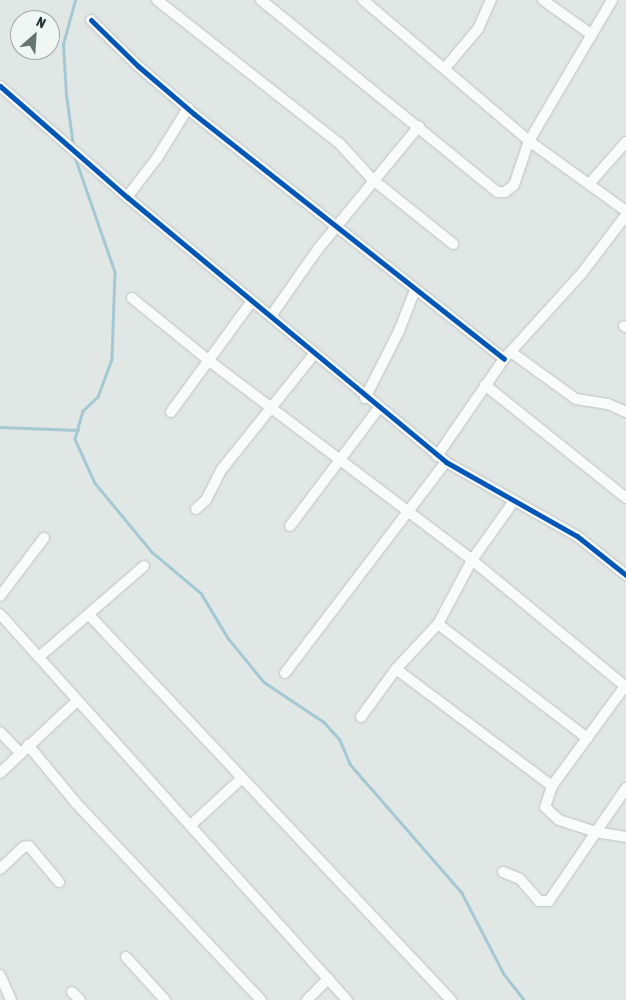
<!DOCTYPE html>
<html>
<head>
<meta charset="utf-8">
<style>
	body { margin:0 }
	#map { position:relative; width:626px; height:1000px; overflow:hidden; background:#e1e7e5; font-family:"Asap Condensed",sans-serif }
	div>[style] { position:absolute }
	.stream>* { height:2.5px; margin:-1.25px; padding:0 1.25px; transform-origin:1.25px; border-radius:1.25px; background:#a4c9d3 }
	.roads { filter:drop-shadow(0 0 1px #bec3c2) drop-shadow(0 0 1px #bec3c2) }
	.minor>* { height:10px; margin:-5px; padding:0 5px; transform-origin:5px; border-radius:5px; background:#fafbfb }
	.cycleway>* { height:5px; margin:-2.5px; padding:0 2.5px; transform-origin:2.5px; border-radius:2.5px; background:#0057b8 }
	span { translate:-50% -50%; white-space:nowrap; text-align:center; line-height:1.15; -webkit-text-stroke:5px #eff6f3; paint-order:stroke }
	.north { position:absolute; left:10px; top:10px; width:50px; height:50px; box-sizing:border-box; background:#eff6f3; border:1px solid #9daaa7; border-radius:50%; rotate:26deg; font-size:14px; font-weight:700; line-height:20px; text-align:center; color:#213834 }
	.north::after { content:''; display:block; margin:auto; width:18px; height:22px; background:#647572; clip-path:polygon(50% 0,100% 100%,50% 72%,0 100%) }
</style>
</head>
<body>
<div id="map">
	<div class="stream">
		<div style="left:73px;top:146px;width:51px;rotate:-97.8deg"></div>
		<div style="left:66px;top:95px;width:51px;rotate:-93.4deg"></div>
		<div style="left:63px;top:44px;width:46px;rotate:-74.7deg"></div>
		<div style="left:75px;top:157px;width:122px;rotate:70.8deg"></div>
		<div style="left:115px;top:272px;width:87px;rotate:92deg"></div>
		<div style="left:112px;top:359px;width:40px;rotate:110.2deg"></div>
		<div style="left:98px;top:397px;width:21px;rotate:137deg"></div>
		<div style="left:83px;top:411px;width:29px;rotate:106deg"></div>
		<div style="left:75px;top:439px;width:48px;rotate:65.6deg"></div>
		<div style="left:95px;top:483px;width:89px;rotate:50.4deg"></div>
		<div style="left:152px;top:552px;width:64px;rotate:39.9deg"></div>
		<div style="left:201px;top:593px;width:52px;rotate:59deg"></div>
		<div style="left:228px;top:638px;width:57px;rotate:50.7deg"></div>
		<div style="left:264px;top:682px;width:72px;rotate:33.7deg"></div>
		<div style="left:324px;top:722px;width:24px;rotate:48deg"></div>
		<div style="left:340px;top:740px;width:26px;rotate:67deg"></div>
		<div style="left:350px;top:764px;width:171px;rotate:49deg"></div>
		<div style="left:462px;top:893px;width:91px;rotate:62.6deg"></div>
		<div style="left:504px;top:974px;width:33px;rotate:52deg"></div>
		<div style="left:0;top:427px;width:78px;rotate:2.2deg"></div>
	</div>
	<div class="roads">
		<div class="minor">
			<div style="left:157px;top:0;width:231px;rotate:38.2deg"></div>
			<div style="left:339px;top:143px;width:49px;rotate:47.5deg"></div>
			<div style="left:372px;top:179px;width:104px;rotate:38.7deg"></div>
			<div style="left:261px;top:0;width:304px;rotate:39.1deg"></div>
			<div style="left:497px;top:192px;width:8px"></div>
			<div style="left:505px;top:192px;width:11px;rotate:-38deg"></div>
			<div style="left:514px;top:185px;width:46px;rotate:-71.2deg"></div>
			<div style="left:529px;top:141px;width:164px;rotate:-59.5deg"></div>
			<div style="left:363px;top:0;width:218px;rotate:40.3deg"></div>
			<div style="left:529px;top:141px;width:120px;rotate:35.8deg"></div>
			<div style="left:543px;top:0;width:60px;rotate:35.5deg"></div>
			<div style="left:91px;top:20px;width:66px;rotate:44.4deg"></div>
			<div style="left:138px;top:66px;width:74px;rotate:40.6deg"></div>
			<div style="left:194px;top:114px;width:395px;rotate:38.3deg"></div>
			<div style="left:445px;top:68px;width:51px;rotate:-49.8deg"></div>
			<div style="left:478px;top:29px;width:32px;rotate:-66deg"></div>
			<div style="left:0;top:86px;width:169px;rotate:41.2deg"></div>
			<div style="left:127px;top:197px;width:415px;rotate:39.7deg"></div>
			<div style="left:446px;top:462px;width:150px;rotate:29.5deg"></div>
			<div style="left:577px;top:536px;width:63px;rotate:38.5deg"></div>
			<div style="left:589px;top:184px;width:56px;rotate:-48.6deg"></div>
			<div style="left:127px;top:197px;width:49px;rotate:-52.4deg"></div>
			<div style="left:157px;top:158px;width:59px;rotate:-58.2deg"></div>
			<div style="left:132px;top:298px;width:98px;rotate:39.2deg"></div>
			<div style="left:208px;top:360px;width:331px;rotate:37.1deg"></div>
			<div style="left:472px;top:560px;width:200px;rotate:39.5deg"></div>
			<div style="left:271px;top:316px;width:82px;rotate:-55deg"></div>
			<div style="left:318px;top:249px;width:159px;rotate:-50.6deg"></div>
			<div style="left:624px;top:326px;width:2px;rotate:27deg"></div>
			<div style="left:511px;top:352px;width:80px;rotate:35.9deg"></div>
			<div style="left:576px;top:399px;width:32px;rotate:9deg"></div>
			<div style="left:608px;top:404px;width:20px;rotate:24deg"></div>
			<div style="left:485px;top:385px;width:181px;rotate:38.7deg"></div>
			<div style="left:365px;top:398px;width:75px;rotate:-63.1deg"></div>
			<div style="left:399px;top:331px;width:44px;rotate:-68.7deg"></div>
			<div style="left:171px;top:412px;width:137px;rotate:-53.9deg"></div>
			<div style="left:437px;top:456px;width:118px;rotate:-55.4deg"></div>
			<div style="left:504px;top:359px;width:116px;rotate:-47.8deg"></div>
			<div style="left:582px;top:273px;width:73px;rotate:-52.8deg"></div>
			<div style="left:196px;top:509px;width:13px;rotate:-42deg"></div>
			<div style="left:206px;top:500px;width:35px;rotate:-63deg"></div>
			<div style="left:222px;top:469px;width:147px;rotate:-51.3deg"></div>
			<div style="left:290px;top:526px;width:148px;rotate:-53deg"></div>
			<div style="left:0;top:596px;width:73px;rotate:-52.8deg"></div>
			<div style="left:0;top:614px;width:519px;rotate:48.05deg"></div>
			<div style="left:90px;top:616px;width:527px;rotate:46.77deg"></div>
			<div style="left:438px;top:624px;width:188px;rotate:37.4deg"></div>
			<div style="left:587px;top:738px;width:64px;rotate:-53.8deg"></div>
			<div style="left:39px;top:657px;width:139px;rotate:-40.9deg"></div>
			<div style="left:396px;top:669px;width:195px;rotate:36.9deg"></div>
			<div style="left:552px;top:786px;width:59px;rotate:-53.9deg"></div>
			<div style="left:285px;top:673px;width:265px;rotate:-52.7deg"></div>
			<div style="left:361px;top:717px;width:59px;rotate:-53.9deg"></div>
			<div style="left:396px;top:669px;width:62px;rotate:-47deg"></div>
			<div style="left:438px;top:624px;width:72px;rotate:-62deg"></div>
			<div style="left:472px;top:560px;width:72px;rotate:-54.6deg"></div>
			<div style="left:0;top:732px;width:30px;rotate:46deg"></div>
			<div style="left:28px;top:745px;width:75px;rotate:50.4deg"></div>
			<div style="left:76px;top:803px;width:270px;rotate:46.8deg"></div>
			<div style="left:0;top:773px;width:105px;rotate:-43.1deg"></div>
			<div style="left:552px;top:786px;width:22px;rotate:108deg"></div>
			<div style="left:545px;top:807px;width:19px;rotate:43deg"></div>
			<div style="left:559px;top:820px;width:38px;rotate:18deg"></div>
			<div style="left:595px;top:832px;width:31px;rotate:9deg"></div>
			<div style="left:192px;top:824px;width:68px;rotate:-42.6deg"></div>
			<div style="left:0;top:869px;width:33px;rotate:-43deg"></div>
			<div style="left:24px;top:847px;width:5px;rotate:-11deg"></div>
			<div style="left:29px;top:846px;width:47px;rotate:50.2deg"></div>
			<div style="left:503px;top:872px;width:18px;rotate:22deg"></div>
			<div style="left:520px;top:879px;width:29px;rotate:49deg"></div>
			<div style="left:539px;top:901px;width:10px"></div>
			<div style="left:549px;top:901px;width:137px;rotate:-55.7deg"></div>
			<div style="left:126px;top:957px;width:58px;rotate:47.8deg"></div>
			<div style="left:0;top:975px;width:27px;rotate:66deg"></div>
			<div style="left:72px;top:992px;width:11px;rotate:45deg"></div>
			<div style="left:307px;top:1000px;width:30px;rotate:-45deg"></div>
		</div>
	</div>
	<div class="cycleway">
		<div style="left:91px;top:20px;width:66px;rotate:44.4deg"></div>
		<div style="left:138px;top:66px;width:74px;rotate:40.6deg"></div>
		<div style="left:194px;top:114px;width:395px;rotate:38.3deg"></div>
		<div style="left:0;top:86px;width:169px;rotate:41.2deg"></div>
		<div style="left:127px;top:197px;width:415px;rotate:39.7deg"></div>
		<div style="left:446px;top:462px;width:150px;rotate:29.5deg"></div>
		<div style="left:577px;top:536px;width:63px;rotate:38.5deg"></div>
	</div>
	<div class="north">N</div>
</div>
</body>
</html>
